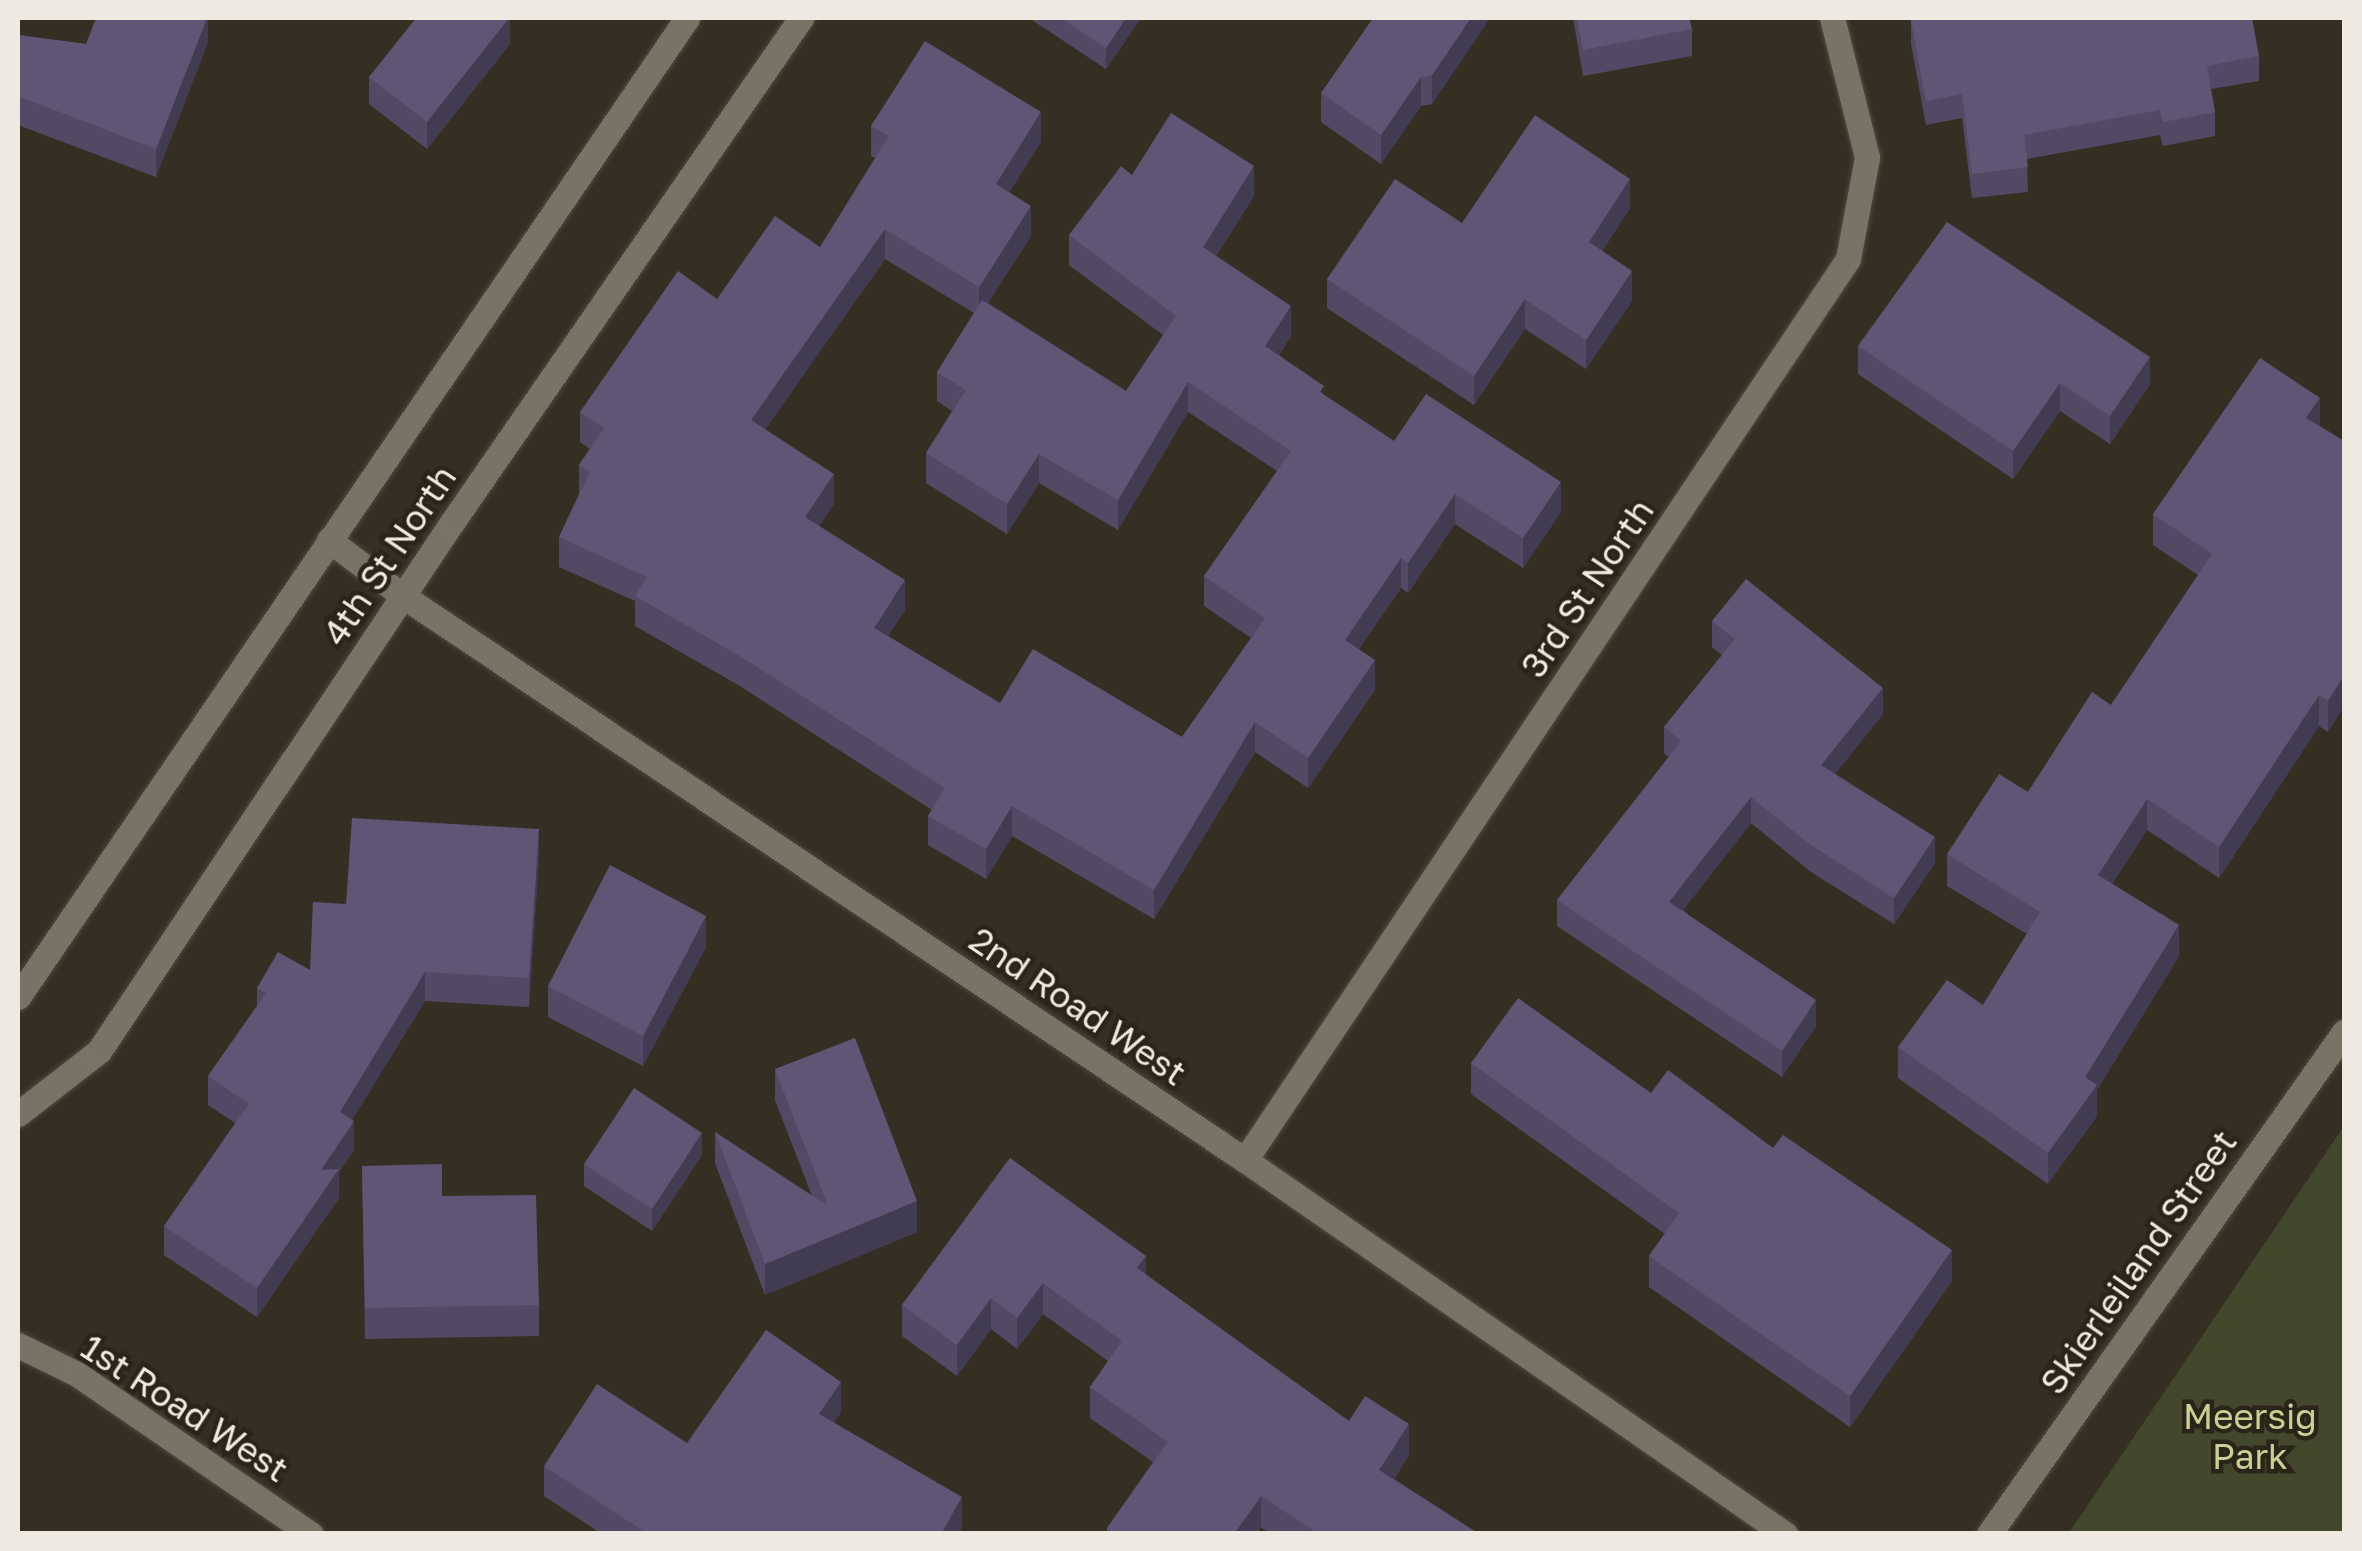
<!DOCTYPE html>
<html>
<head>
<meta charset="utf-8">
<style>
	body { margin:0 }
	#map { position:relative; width:2362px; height:1551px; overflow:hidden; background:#352f23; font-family:"Golos Text",sans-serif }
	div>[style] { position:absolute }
	.green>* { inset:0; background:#43472c }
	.roads { filter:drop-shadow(0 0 2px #4f4a3f) drop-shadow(0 0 2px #4f4a3f) }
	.minor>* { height:25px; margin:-12.5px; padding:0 12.5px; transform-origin:12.5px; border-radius:12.5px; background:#7a7365 }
	.wall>* { inset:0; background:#524a65 }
	.shaded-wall>* { inset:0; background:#423c52 }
	.building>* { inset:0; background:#5f5675 }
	span { translate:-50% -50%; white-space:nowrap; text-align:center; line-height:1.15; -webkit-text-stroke:9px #2b2519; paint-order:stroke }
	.street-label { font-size:35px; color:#eeeae2 }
	.park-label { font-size:35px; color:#c9d295 }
	.frame { position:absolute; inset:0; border:20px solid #eeeae2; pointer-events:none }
</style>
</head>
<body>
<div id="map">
	<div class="green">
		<div style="clip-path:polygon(2344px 1126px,2344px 1533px,2069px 1533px)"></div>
	</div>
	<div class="roads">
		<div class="minor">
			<div style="left:329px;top:540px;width:93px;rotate:37.1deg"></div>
			<div style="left:403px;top:596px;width:1013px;rotate:33.82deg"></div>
			<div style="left:1245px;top:1160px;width:657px;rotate:34.71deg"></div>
			<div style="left:18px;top:997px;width:1186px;rotate:-55.65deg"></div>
			<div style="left:18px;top:1114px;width:103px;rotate:-37.9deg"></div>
			<div style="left:99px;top:1051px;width:637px;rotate:-56.26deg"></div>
			<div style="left:453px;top:521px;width:612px;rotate:-55.32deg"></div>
			<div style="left:1245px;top:1160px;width:1084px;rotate:-56.21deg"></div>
			<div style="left:1848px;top:259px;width:104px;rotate:-79.4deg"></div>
			<div style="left:1867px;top:157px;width:143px;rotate:-104.1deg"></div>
			<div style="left:18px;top:1345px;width:66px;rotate:26.2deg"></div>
			<div style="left:77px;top:1374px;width:283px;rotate:34.4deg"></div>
			<div style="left:1989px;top:1534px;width:615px;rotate:-54.73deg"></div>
		</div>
	</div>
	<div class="wall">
		<div style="clip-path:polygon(208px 18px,208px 42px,156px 177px,18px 125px,18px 35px,86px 44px)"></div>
		<div style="clip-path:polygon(1029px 18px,1141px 18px,1106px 69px)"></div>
		<div style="clip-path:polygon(1490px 18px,1432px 104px,1421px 106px,1381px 164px,1321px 122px,1321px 93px)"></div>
		<div style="clip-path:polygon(1573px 18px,1689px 18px,1692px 29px,1692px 56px,1583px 76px)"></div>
		<div style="clip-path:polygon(1911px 20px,2259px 56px,2259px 81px,2211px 89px,2215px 112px,2215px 136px,2163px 146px,2160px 135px,2027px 159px,2028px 192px,1972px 198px,1962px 118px,1926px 125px,1911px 44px)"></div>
		<div style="clip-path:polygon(510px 21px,510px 44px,427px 149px,369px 104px,369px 77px)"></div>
		<div style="clip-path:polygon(evenodd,871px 126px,1041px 142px,1009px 192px,1031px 236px,988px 303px,1126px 391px,1163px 335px,1069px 265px,1069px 235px,1132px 175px,1254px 196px,1216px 256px,1291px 336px,1279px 355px,1324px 395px,1394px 441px,1561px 512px,1523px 568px,1455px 524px,1408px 593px,1401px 588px,1359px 649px,1375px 690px,1308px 788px,1255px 752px,1154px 919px,1012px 836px,986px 879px,928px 845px,928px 816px,932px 810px,740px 686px,635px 626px,635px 601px,559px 567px,559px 537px,579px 494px,579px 465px,590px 449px,580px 442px,580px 412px,717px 299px,820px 247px,875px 158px,871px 156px,871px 126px,885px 259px,974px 313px,937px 372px,937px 401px,952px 411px,926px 453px,926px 483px,1007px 534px,1039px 483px,1118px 530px,1188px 412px,1277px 471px,1204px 576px,1204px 606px,1251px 638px,1182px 737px,1000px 703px,888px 636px,905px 610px,819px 526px,834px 504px,765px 429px,885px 259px)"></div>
		<div style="clip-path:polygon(1630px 208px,1602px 251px,1632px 301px,1586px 369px,1525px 329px,1474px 405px,1327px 308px,1327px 279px,1462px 223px)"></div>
		<div style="clip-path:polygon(1858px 346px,2150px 384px,2110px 444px,2060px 411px,2013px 479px,1858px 374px)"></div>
		<div style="clip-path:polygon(2320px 426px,2344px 441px,2344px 706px,2328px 732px,2319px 726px,2219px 878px,2147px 830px,2112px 884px,2179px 956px,2097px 1090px,2097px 1116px,2048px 1184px,1898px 1078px,1898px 1047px,1983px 1005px,2027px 934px,1947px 886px,1947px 854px,2028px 792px,2111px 705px,2198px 575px,2153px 545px,2153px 514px)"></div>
		<div style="clip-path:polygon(1712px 621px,1883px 714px,1835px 774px,1935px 863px,1894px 924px,1811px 872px,1751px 823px,1683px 910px,1816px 1026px,1782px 1077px,1557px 926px,1557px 900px,1669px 757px,1664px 753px,1664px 727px,1722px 655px,1712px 647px)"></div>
		<div style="clip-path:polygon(539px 858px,529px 1007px,425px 1001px,352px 1120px,354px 1150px,339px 1172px,339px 1198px,257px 1317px,164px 1255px,164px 1226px,235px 1123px,208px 1105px,208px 1076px,257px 1006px,257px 988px,310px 970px,346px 904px)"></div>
		<div style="clip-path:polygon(706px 947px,643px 1066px,548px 1017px,548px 986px)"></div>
		<div style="clip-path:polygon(1471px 1063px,1651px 1093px,1952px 1281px,1850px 1427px,1649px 1287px,1649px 1256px,1665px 1234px,1471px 1094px)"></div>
		<div style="clip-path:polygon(775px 1069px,917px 1232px,765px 1295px,715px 1163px,715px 1132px,812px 1196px,775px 1100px)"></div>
		<div style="clip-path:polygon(702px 1155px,652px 1231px,584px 1186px,584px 1164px)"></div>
		<div style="clip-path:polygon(1010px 1158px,1146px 1275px,1349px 1421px,1409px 1455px,1394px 1479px,1479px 1534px,1270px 1534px,1261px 1527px,1257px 1534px,1107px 1534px,1107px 1528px,1153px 1462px,1090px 1418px,1090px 1387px,1108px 1361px,1043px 1314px,1017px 1349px,991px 1329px,957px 1376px,902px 1336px,902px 1305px)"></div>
		<div style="clip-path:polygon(362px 1166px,442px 1196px,539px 1305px,539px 1336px,365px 1339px)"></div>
		<div style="clip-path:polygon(841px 1412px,834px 1422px,962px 1527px,958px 1534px,602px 1534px,544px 1496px,544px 1466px,687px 1443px)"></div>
	</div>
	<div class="shaded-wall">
		<div style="clip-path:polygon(207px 18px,208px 18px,208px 42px,156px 177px,156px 149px)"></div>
		<div style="clip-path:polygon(500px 18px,512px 18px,510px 21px,510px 44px,427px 149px,427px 122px)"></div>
		<div style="clip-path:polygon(1126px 18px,1141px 18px,1106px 69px,1106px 48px)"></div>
		<div style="clip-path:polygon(1471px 18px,1490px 18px,1432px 104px,1432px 75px)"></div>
		<div style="clip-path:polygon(1421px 77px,1421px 106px,1381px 164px,1381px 135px)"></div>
		<div style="clip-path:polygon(1041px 112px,1041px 142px,996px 214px,996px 184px)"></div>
		<div style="clip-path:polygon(1254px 166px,1254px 196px,1203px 277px,1203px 247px)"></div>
		<div style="clip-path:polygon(1630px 179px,1630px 208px,1589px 272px,1589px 242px)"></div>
		<div style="clip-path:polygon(1031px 206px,1031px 236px,979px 317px,979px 287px)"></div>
		<div style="clip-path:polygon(885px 229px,885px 259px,751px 450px,751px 420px)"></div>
		<div style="clip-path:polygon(1632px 271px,1632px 301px,1586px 369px,1586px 340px)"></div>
		<div style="clip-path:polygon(1525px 299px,1525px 329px,1474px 405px,1474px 376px)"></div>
		<div style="clip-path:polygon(1291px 306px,1291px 336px,1265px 376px,1265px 346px)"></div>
		<div style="clip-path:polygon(2150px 357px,2150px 384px,2110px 444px,2110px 416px)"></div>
		<div style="clip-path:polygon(1188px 382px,1188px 412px,1118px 530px,1118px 500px)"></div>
		<div style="clip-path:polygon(2060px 383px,2060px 411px,2013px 479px,2013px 451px)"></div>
		<div style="clip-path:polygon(2320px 398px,2320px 429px,2306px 418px)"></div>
		<div style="clip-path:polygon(1039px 454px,1039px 483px,1007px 534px,1007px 504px)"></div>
		<div style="clip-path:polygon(834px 474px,834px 504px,805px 547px,805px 517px)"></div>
		<div style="clip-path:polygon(1561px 482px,1561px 512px,1523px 568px,1523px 538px)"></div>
		<div style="clip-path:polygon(1455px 494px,1455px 524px,1408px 593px,1408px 563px)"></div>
		<div style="clip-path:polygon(1401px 558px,1401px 588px,1345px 669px,1345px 640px)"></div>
		<div style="clip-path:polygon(905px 580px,905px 610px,874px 658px,874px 628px)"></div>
		<div style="clip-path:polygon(1375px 660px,1375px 690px,1308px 788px,1308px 758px)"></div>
		<div style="clip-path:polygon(2344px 675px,2344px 706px,2328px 732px,2328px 701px)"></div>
		<div style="clip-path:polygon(1883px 688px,1883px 714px,1821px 791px,1821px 765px)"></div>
		<div style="clip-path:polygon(2319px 695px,2319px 726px,2219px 878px,2219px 847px)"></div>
		<div style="clip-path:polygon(1255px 722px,1255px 752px,1154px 919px,1154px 890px)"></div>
		<div style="clip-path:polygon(1751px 797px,1751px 823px,1669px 928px,1669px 902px)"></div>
		<div style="clip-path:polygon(2147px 799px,2147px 830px,2098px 906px,2098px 875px)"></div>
		<div style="clip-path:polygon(1012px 806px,1012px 836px,986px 879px,986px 849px)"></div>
		<div style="clip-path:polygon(539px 829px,539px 858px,529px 1007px,529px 978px)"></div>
		<div style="clip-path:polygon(1935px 837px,1935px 863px,1894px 924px,1894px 898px)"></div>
		<div style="clip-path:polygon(706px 916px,706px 947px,643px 1066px,643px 1036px)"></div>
		<div style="clip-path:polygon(2179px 925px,2179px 956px,2097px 1090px,2097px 1116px,2048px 1184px,2048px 1153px,2085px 1077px)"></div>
		<div style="clip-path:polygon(425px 972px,425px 1001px,340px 1140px,340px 1112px)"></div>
		<div style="clip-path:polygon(1816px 1000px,1816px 1026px,1782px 1077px,1782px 1051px)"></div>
		<div style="clip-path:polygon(354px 1121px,354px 1150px,339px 1172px,339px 1198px,257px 1317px,257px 1288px,321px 1170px)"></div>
		<div style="clip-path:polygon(702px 1133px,702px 1155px,652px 1231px,652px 1209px)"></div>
		<div style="clip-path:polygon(917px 1201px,917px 1232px,765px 1295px,765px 1264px)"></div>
		<div style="clip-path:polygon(1952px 1250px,1952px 1281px,1850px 1427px,1850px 1396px)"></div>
		<div style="clip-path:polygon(1146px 1256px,1146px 1287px,1137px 1268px)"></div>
		<div style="clip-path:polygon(1043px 1283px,1043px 1314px,1017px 1349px,1017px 1318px)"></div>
		<div style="clip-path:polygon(991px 1298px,991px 1329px,957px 1376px,957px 1345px)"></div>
		<div style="clip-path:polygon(841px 1382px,841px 1412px,819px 1444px,819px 1414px)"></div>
		<div style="clip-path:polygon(1409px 1424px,1409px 1455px,1379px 1501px,1379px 1470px)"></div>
		<div style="clip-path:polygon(1261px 1496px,1261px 1527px,1257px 1534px,1234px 1534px)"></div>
		<div style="clip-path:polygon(962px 1497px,962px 1527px,958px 1534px,941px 1534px)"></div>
	</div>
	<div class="building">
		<div style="clip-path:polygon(96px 18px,207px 18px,156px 149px,18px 96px,18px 35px,86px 44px)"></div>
		<div style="clip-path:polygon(416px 18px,509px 18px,427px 122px,369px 77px)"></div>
		<div style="clip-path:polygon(1061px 18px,1126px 18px,1106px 48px)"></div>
		<div style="clip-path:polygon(1373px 18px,1471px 18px,1432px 75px,1421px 77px,1381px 135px,1321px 93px)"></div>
		<div style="clip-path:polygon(1577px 18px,1689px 18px,1692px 29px,1583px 50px)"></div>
		<div style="clip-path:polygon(1922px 18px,2252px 18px,2259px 56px,2207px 66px,2215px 112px,2163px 122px,2160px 110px,2024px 135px,2028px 167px,1972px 174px,1962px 94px,1926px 101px,1911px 20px)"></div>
		<div style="clip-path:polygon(925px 41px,1041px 112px,996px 184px,1031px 206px,979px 287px,885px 229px,751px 420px,834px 474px,805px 517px,905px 580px,874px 628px,1000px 703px,1033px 649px,1182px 737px,1265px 618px,1204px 576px,1291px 451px,1188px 382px,1118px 500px,1039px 454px,1007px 504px,926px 453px,966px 390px,937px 372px,982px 300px,1126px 391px,1176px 316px,1069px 235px,1121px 166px,1132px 175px,1171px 113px,1254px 166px,1203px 247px,1291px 306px,1265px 346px,1324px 386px,1320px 392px,1394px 441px,1426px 394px,1561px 482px,1523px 538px,1455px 494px,1408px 563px,1401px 558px,1345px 640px,1375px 660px,1308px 758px,1255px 722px,1154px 890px,1012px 806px,986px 849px,928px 816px,945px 788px,740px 656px,635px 596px,647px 577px,559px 537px,590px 472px,579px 465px,604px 428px,580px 412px,678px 271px,717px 299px,775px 216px,820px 247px,889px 136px,871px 126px)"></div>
		<div style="clip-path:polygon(1535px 115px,1630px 179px,1589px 242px,1632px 271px,1586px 340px,1525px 299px,1474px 376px,1327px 279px,1395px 179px,1462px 223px)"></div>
		<div style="clip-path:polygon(1947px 222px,2150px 357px,2110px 416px,2060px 383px,2013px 451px,1858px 346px)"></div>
		<div style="clip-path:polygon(2260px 358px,2320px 398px,2306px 418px,2344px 441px,2344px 675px,2328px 701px,2319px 695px,2219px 847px,2147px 799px,2098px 875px,2179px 925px,2085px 1077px,2097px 1085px,2048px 1153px,1898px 1047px,1947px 980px,1983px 1005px,2040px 912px,1947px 854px,1999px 774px,2028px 792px,2092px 692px,2111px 705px,2212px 554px,2153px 514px)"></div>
		<div style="clip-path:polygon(1746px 579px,1883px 688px,1821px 765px,1935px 837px,1894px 898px,1811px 845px,1751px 797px,1669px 902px,1816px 1000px,1782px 1051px,1557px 900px,1681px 741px,1664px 727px,1735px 639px,1712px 621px)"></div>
		<div style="clip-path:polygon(352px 818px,539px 829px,529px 978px,425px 972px,340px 1112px,354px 1121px,321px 1170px,339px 1169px,257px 1288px,164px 1226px,249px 1104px,208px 1076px,266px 993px,257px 988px,278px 952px,310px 970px,313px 902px,346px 904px)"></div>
		<div style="clip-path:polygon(610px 865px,706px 916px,643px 1036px,548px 986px)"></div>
		<div style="clip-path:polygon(1518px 998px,1651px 1093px,1668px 1070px,1773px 1148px,1783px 1135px,1952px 1250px,1850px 1396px,1649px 1256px,1679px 1213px,1471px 1063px)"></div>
		<div style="clip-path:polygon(855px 1038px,917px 1201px,765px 1264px,715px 1132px,828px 1206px,775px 1069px)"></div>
		<div style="clip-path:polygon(634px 1088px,702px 1133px,652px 1209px,584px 1164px)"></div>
		<div style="clip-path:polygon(1010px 1158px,1146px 1256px,1137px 1268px,1349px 1421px,1365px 1396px,1409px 1424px,1379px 1470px,1479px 1534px,1319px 1534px,1261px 1496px,1234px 1534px,1115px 1534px,1107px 1528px,1168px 1442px,1090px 1387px,1122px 1341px,1043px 1283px,1017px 1318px,991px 1298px,957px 1345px,902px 1305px)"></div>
		<div style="clip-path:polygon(442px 1164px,442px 1196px,536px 1195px,539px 1305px,365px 1308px,362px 1166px)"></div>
		<div style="clip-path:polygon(766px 1330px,841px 1382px,819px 1414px,962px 1497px,941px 1534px,648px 1534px,544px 1466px,597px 1384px,687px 1443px)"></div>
	</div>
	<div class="street-label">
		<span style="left:389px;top:555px;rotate:-56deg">4th St North</span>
		<span style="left:1587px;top:588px;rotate:-56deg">3rd St North</span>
		<span style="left:1078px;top:1006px;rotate:34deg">2nd Road West</span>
		<span style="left:2138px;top:1262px;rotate:-55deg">Skierleiland Street</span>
		<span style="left:185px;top:1408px;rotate:33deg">1st Road West</span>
	</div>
	<div class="park-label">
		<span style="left:2250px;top:1436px">Meersig<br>Park</span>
	</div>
	<div class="frame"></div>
</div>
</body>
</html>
